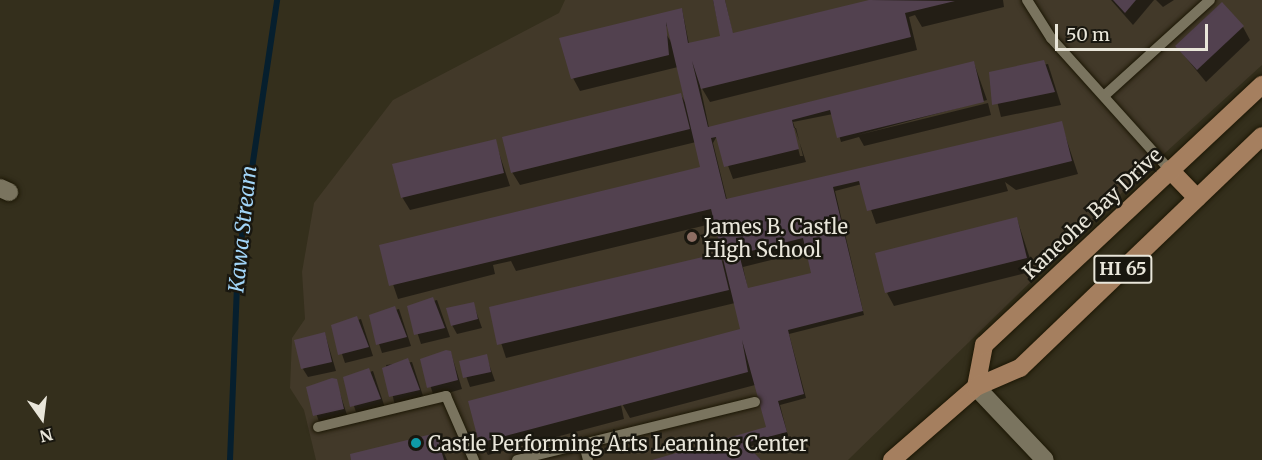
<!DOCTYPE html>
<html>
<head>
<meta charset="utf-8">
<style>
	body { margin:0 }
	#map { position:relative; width:1262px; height:460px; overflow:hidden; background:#342f1c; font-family:Merriweather,serif }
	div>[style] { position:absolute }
	.education>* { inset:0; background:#423929 }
	.shadow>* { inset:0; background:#0007 }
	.stream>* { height:6px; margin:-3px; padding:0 3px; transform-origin:3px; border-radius:3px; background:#061f2e }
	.building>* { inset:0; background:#52414f }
	.roads { filter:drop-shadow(0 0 2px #1c1705) drop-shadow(0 0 2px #1c1705) }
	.service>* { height:10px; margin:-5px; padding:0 5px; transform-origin:5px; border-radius:5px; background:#7a745f }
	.minor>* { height:18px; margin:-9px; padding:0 9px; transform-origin:9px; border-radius:9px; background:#7a745f }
	.tertiary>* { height:18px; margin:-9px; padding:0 9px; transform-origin:9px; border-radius:9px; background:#7a745f }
	.primary>* { height:18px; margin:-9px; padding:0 9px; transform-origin:9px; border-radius:9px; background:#a57f5f }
	.dots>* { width:16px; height:16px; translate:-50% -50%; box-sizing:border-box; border:3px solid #19170f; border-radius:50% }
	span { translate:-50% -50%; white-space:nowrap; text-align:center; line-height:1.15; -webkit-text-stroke:5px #19170f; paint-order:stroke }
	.shield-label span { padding:2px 4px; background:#19170f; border:2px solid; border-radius:4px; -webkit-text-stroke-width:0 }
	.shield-label { font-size:18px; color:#e9e6da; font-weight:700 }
	.street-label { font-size:20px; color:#e9e6da }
	.poi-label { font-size:20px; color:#e9e6da }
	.left { translate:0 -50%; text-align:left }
	.water-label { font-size:21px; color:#a2d5f8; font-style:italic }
	.north { position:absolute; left:12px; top:388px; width:60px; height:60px; -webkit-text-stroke:4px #19170f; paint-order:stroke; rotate:166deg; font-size:16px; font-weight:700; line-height:24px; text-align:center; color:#e9e6da }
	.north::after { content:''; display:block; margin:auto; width:21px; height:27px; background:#e9e6da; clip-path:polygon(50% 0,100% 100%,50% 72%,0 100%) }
	.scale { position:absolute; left:1055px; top:24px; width:153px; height:27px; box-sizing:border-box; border:3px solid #e9e6da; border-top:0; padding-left:8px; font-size:18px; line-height:21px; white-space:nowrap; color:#e9e6da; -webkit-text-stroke:4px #19170f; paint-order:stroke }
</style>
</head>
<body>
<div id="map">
	<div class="education">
		<div style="clip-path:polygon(565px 0,1262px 0,1262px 65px,1132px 183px,848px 460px,316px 460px,304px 410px,290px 388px,292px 338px,305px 319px,302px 272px,314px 203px,393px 100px,559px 13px)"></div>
	</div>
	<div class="shadow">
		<div style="clip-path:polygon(evenodd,713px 0,725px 0,733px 35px,876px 0,1003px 0,1004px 7px,922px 27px,915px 15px,909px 17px,917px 50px,710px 102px,700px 85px,709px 128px,974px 63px,987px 100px,858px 135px,988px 103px,991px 115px,864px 146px,859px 137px,841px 142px,833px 114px,793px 122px,806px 162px,733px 179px,717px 136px,713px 143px,727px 200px,1061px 123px,1078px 174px,1016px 190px,1005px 182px,1008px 191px,876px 224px,862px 184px,835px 191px,864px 315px,789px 334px,806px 398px,780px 405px,788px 436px,748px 447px,761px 460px,655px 460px,768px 428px,755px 385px,630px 418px,620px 400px,624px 419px,488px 455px,480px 442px,741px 330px,735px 303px,506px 358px,490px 309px,719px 254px,723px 262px,715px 223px,516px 271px,511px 261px,493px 265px,495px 274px,398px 299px,380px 246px,702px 168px,696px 142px,520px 185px,512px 172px,681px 95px,686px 104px,678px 67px,580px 91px,573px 78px,682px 9px,689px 44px,721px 37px,713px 0,668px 26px,671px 42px,662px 27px,668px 26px,713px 0,793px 128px,796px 128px,803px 156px,800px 156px,793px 128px,713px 0,808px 251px,813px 274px,748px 290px,743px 267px,808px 251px)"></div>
		<div style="clip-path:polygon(1111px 0,1154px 0,1133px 25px)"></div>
		<div style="clip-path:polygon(1156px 0,1174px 0,1163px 7px)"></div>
		<div style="clip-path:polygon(1243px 27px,1250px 40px,1206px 82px,1177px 47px)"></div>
		<div style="clip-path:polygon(1048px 64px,1061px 105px,1001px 117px,990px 73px)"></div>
		<div style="clip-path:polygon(495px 141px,510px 186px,410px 210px,402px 197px)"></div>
		<div style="clip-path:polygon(1017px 219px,1034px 271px,894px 306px,887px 293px)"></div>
		<div style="clip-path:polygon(437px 300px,450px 337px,421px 344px,409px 307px)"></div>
		<div style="clip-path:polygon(473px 303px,482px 328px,457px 334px,452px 325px)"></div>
		<div style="clip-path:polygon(399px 309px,411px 346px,382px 353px,370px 316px)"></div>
		<div style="clip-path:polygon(361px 319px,373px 356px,345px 363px,333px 327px)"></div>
		<div style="clip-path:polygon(325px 334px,336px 371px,308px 377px,303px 369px)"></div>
		<div style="clip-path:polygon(451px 353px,462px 389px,434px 397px,422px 360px)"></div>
		<div style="clip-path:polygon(486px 356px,495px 381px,470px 387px,461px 362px)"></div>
		<div style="clip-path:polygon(412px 362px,424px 399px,395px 406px,386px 365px)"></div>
		<div style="clip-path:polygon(373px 371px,385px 408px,357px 415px,345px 379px)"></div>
		<div style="clip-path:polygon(336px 381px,348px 418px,320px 425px,308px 388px)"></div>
		<div style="clip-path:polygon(436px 434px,447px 460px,353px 460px)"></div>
	</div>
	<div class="stream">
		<div style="left:230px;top:460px;width:198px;rotate:-87.7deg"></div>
		<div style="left:238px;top:262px;width:265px;rotate:-81.5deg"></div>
	</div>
	<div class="building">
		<div style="clip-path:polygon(evenodd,713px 0,725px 0,733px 33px,869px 0,955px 1px,905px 13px,911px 37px,701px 89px,692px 61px,708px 127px,974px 61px,984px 102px,837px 138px,830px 110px,792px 120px,799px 149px,724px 167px,716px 137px,711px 138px,726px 199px,1062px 121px,1072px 161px,867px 211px,859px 181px,833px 187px,863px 311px,788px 330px,804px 394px,778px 401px,787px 432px,745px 443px,761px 460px,652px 460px,766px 427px,742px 340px,748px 372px,479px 443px,468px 401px,740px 329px,711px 209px,389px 286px,379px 245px,700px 167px,666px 22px,669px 55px,571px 79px,559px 38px,682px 8px,688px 43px,720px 36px,713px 0,803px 238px,811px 273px,748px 288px,739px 254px,803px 238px)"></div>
		<div style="clip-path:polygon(1113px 0,1136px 0,1125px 13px)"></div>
		<div style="clip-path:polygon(1222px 2px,1244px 26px,1197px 70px,1175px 46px)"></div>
		<div style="clip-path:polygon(1044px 60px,1055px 92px,992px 105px,989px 72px)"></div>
		<div style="clip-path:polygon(681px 93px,690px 129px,511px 173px,502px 137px)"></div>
		<div style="clip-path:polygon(496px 139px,504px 173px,401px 198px,392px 164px)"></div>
		<div style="clip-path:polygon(1017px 217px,1027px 258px,885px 293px,875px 253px)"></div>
		<div style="clip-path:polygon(720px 253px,729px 290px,497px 345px,489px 307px)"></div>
		<div style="clip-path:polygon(433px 297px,445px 328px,414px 335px,407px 306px)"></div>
		<div style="clip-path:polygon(474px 302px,478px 319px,451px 326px,446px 308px)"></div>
		<div style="clip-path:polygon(395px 306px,407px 337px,376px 345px,369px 315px)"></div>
		<div style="clip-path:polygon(357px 316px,369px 347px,338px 355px,331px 325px)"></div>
		<div style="clip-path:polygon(325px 332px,332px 362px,301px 369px,294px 340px)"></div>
		<div style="clip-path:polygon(446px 350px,451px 351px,458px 380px,427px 388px,420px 359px)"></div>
		<div style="clip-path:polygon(487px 354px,491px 372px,463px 378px,459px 361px)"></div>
		<div style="clip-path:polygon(408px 358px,420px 390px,389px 397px,382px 368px)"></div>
		<div style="clip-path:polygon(369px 368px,381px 399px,350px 407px,343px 377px)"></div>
		<div style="clip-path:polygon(332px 378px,337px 379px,344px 409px,313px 416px,306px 387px)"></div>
		<div style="clip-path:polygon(436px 433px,444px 460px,351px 460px,350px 454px)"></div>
	</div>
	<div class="roads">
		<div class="service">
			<div style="left:1027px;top:0;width:45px;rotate:57.7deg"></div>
			<div style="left:1051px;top:38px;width:178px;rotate:48deg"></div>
			<div style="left:1104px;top:96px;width:143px;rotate:-42.2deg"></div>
			<div style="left:318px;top:427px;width:132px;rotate:-13.6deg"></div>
			<div style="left:446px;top:396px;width:70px;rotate:66.4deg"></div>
			<div style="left:584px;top:444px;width:16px;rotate:76deg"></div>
			<div style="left:517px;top:460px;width:245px;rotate:-13.7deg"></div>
		</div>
		<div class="minor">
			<div style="left:0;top:188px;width:10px;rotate:24deg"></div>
		</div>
		<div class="tertiary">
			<div style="left:976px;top:387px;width:100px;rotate:46.6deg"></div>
		</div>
		<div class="primary">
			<div style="left:1170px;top:170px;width:39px;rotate:46deg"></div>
			<div style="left:976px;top:387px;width:43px;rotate:-79.2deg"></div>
			<div style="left:984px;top:345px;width:381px;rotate:-43.1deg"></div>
			<div style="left:892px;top:460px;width:111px;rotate:-41deg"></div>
			<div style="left:976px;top:387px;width:48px;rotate:-23.4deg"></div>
			<div style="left:1020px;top:368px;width:335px;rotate:-43.8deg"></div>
		</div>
	</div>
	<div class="dots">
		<div style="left:692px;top:237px;background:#8d6e63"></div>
		<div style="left:416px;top:443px;background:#0f9aa8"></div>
	</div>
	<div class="shield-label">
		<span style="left:1123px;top:269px">HI 65</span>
	</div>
	<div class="street-label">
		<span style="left:1092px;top:213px;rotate:-43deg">Kaneohe Bay Drive</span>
	</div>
	<div class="poi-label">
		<span class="left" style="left:704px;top:238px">James B. Castle<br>High School</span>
		<span class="left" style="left:428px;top:443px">Castle Performing Arts Learning Center</span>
	</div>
	<div class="water-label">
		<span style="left:243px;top:229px;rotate:-84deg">Kawa Stream</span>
	</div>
	<div class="north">N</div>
	<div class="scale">50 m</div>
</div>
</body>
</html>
